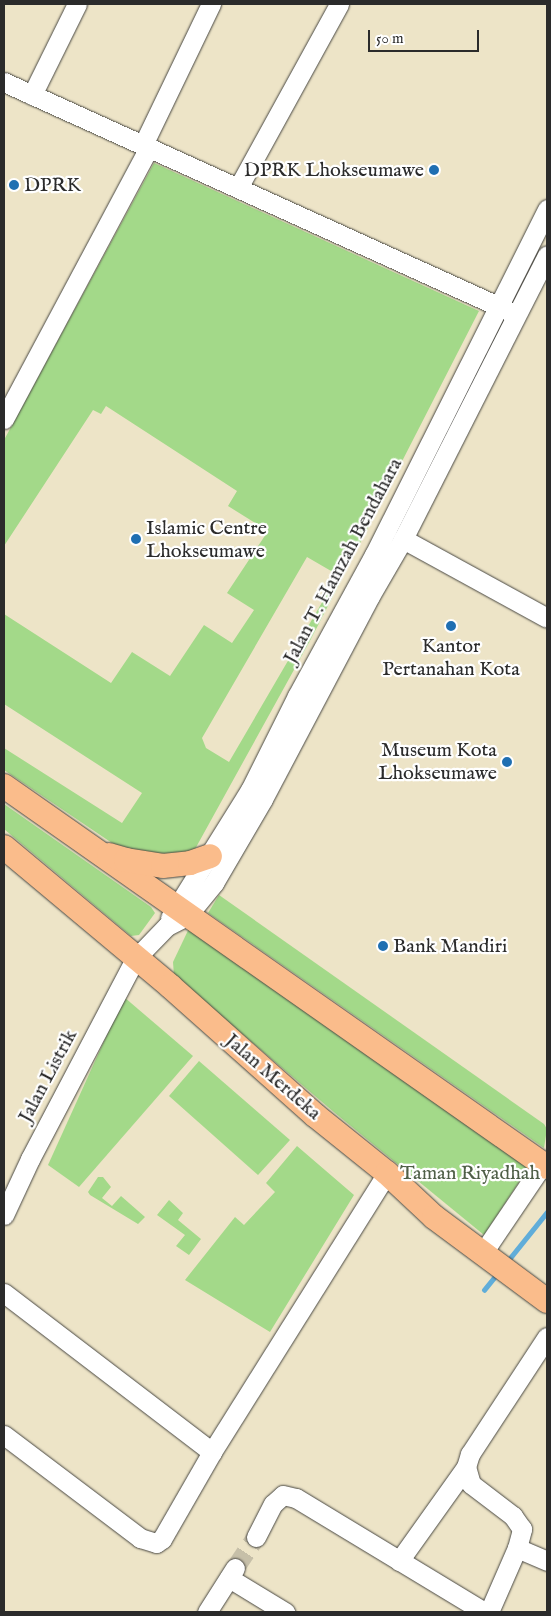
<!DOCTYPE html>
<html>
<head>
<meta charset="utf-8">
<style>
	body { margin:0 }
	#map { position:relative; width:551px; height:1616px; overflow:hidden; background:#ede4c7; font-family:"IM FELL English",serif }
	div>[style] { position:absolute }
	.green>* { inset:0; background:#a3d989 }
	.stream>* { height:4.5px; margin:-2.25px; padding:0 2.25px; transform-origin:2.25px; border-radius:2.25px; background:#60add9 }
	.minor-tunnel>* { height:19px; margin-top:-9.5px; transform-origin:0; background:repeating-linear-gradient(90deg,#c6bfa8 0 19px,transparent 0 28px) }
	.roads { filter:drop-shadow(0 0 1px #484742) drop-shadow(0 0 1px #484742) }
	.minor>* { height:19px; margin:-9.5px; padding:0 9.5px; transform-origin:9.5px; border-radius:9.5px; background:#fff }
	.major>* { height:24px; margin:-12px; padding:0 12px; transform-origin:12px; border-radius:12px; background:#fabc8b }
	.dots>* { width:14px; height:14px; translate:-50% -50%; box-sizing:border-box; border:2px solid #fff; border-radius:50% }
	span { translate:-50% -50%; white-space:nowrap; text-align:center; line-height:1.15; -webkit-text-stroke:4.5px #fff; paint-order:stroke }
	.poi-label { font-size:20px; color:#2b2b2b }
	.right { translate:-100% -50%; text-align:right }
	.left { translate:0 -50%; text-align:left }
	.street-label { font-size:20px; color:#2b2b2b }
	.park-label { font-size:20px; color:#4f5f47 }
	.frame { position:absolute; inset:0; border:5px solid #2b2b2b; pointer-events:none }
	.scale { position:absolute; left:368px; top:30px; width:111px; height:22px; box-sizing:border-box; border:2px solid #2b2b2b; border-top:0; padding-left:6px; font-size:15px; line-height:18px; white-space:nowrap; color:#2b2b2b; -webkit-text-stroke:4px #fff; paint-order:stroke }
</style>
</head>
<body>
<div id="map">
	<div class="green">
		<div style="clip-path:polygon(evenodd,154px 163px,479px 311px,311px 639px,194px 851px,175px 857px,133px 853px,112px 843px,4px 770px,4px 748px,122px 823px,142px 793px,4px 704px,4px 614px,111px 683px,132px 652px,170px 676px,204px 625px,232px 643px,254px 610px,227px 593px,268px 531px,228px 506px,237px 491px,106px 406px,101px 414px,93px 410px,4px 546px,4px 440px,154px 163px,307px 557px,338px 575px,229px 762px,206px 748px,202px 738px,307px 557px)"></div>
		<div style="clip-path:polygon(4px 804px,151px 907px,155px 913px,139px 935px,131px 936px,4px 829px)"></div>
		<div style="clip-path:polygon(219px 895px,544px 1124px,547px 1129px,544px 1148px,208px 913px)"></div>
		<div style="clip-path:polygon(193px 920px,529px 1167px,484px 1235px,335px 1113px,174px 976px,173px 962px)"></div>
		<div style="clip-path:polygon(124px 997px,193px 1056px,79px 1187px,48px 1165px)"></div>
		<div style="clip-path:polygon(199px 1061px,290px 1140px,258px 1175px,169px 1096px)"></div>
		<div style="clip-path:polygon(297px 1146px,354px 1195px,270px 1332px,185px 1280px,235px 1217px,244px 1225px,275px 1192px,266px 1183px)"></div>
		<div style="clip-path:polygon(98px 1177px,103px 1177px,111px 1187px,102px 1198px,112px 1206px,121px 1196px,145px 1217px,138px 1224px,90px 1195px,88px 1192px)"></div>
		<div style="clip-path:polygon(169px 1200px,183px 1213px,178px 1220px,201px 1239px,189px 1255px,176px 1246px,185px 1235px,157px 1215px)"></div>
	</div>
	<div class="stream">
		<div style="left:506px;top:1263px;width:65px;rotate:-51.2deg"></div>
		<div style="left:484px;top:1290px;width:22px;rotate:-51deg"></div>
	</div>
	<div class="minor-tunnel">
		<div style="left:235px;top:1568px;width:37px;rotate:-56deg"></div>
	</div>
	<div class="roads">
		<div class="minor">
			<div style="left:4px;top:82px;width:557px;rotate:24.4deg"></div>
			<div style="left:32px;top:95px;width:102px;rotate:-63.7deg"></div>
			<div style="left:143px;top:145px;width:157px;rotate:-64.3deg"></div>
			<div style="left:238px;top:188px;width:210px;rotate:-61.2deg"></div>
			<div style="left:4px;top:419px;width:307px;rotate:-61.9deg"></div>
			<div style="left:403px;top:539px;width:164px;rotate:28.7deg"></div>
			<div style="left:170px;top:918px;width:151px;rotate:-58deg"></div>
			<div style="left:250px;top:790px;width:105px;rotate:-63.4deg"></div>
			<div style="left:297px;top:696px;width:161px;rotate:-61.4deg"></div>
			<div style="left:374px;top:555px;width:387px;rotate:-63.4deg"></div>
			<div style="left:4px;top:1215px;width:62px;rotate:-65.1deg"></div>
			<div style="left:30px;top:1159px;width:226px;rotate:-62.3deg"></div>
			<div style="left:135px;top:959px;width:46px;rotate:-45.9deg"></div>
			<div style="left:167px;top:926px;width:22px;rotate:-27deg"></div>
			<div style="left:187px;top:916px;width:43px;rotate:-50.7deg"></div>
			<div style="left:214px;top:883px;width:97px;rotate:-59.7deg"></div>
			<div style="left:263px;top:799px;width:229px;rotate:-62.2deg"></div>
			<div style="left:370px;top:596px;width:66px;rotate:-59.9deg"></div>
			<div style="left:403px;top:539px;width:318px;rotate:-63.1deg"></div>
			<div style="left:482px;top:1254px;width:109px;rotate:-55.9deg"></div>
			<div style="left:4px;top:1293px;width:262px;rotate:37.4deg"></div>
			<div style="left:4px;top:1435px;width:171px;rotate:37.1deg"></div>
			<div style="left:140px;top:1538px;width:17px;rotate:17deg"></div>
			<div style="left:156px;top:1543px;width:7px;rotate:-34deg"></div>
			<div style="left:162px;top:1539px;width:100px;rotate:-60.1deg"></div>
			<div style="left:212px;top:1452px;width:329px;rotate:-57.9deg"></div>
			<div style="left:256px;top:1537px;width:37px;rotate:-63deg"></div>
			<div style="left:273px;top:1504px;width:13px;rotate:-42deg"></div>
			<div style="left:283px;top:1495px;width:13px;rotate:13deg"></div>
			<div style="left:296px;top:1498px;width:220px;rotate:31.2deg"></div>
			<div style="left:517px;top:1548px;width:33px;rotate:23deg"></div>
			<div style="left:399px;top:1561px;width:115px;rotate:-54.5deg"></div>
			<div style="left:229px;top:1578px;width:66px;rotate:31.3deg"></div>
			<div style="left:207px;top:1612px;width:52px;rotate:-57.5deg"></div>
			<div style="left:489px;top:1612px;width:70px;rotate:-66.4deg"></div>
			<div style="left:517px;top:1548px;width:20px;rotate:-75deg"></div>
			<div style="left:522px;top:1529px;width:16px;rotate:-125deg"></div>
			<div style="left:513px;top:1516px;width:53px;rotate:-142.7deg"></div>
			<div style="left:471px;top:1484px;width:18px;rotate:-106deg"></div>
			<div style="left:466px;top:1467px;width:14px;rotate:-73deg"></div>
			<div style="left:470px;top:1454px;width:140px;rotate:-56.7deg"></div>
		</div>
		<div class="major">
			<div style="left:4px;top:786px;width:663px;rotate:35.06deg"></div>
			<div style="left:4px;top:847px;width:217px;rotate:39.9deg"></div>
			<div style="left:170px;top:986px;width:195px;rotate:41.7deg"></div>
			<div style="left:316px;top:1116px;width:91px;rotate:38.8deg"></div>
			<div style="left:387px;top:1173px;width:64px;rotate:43.1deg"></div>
			<div style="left:434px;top:1217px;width:141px;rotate:36.6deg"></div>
			<div style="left:109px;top:855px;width:18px;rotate:16deg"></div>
			<div style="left:126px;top:860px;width:37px;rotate:9deg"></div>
			<div style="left:163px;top:866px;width:27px;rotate:-6deg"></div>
			<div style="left:190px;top:863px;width:21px;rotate:-19deg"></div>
		</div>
	</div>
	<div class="dots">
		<div style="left:434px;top:170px;background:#1f6fb2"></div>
		<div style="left:14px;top:185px;background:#1f6fb2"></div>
		<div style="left:136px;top:539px;background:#1f6fb2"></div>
		<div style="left:451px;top:626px;background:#1f6fb2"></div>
		<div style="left:507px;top:762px;background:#1f6fb2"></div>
		<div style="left:383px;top:946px;background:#1f6fb2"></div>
	</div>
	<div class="poi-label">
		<span class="right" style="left:424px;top:170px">DPRK Lhokseumawe</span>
		<span class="left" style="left:24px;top:185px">DPRK</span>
		<span class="left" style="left:146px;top:540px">Islamic Centre<br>Lhokseumawe</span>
		<span style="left:451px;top:658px">Kantor<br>Pertanahan Kota</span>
		<span class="right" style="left:497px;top:762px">Museum Kota<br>Lhokseumawe</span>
		<span class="left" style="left:393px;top:946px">Bank Mandiri</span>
	</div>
	<div class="street-label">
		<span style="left:343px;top:561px;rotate:-62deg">Jalan T. Hamzah Bendahara</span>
		<span style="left:48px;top:1076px;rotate:-62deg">Jalan Listrik</span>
		<span style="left:273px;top:1077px;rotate:41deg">Jalan Merdeka</span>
	</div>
	<div class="park-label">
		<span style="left:470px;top:1173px">Taman Riyadhah</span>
	</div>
	<div class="frame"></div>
	<div class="scale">50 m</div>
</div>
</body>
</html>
